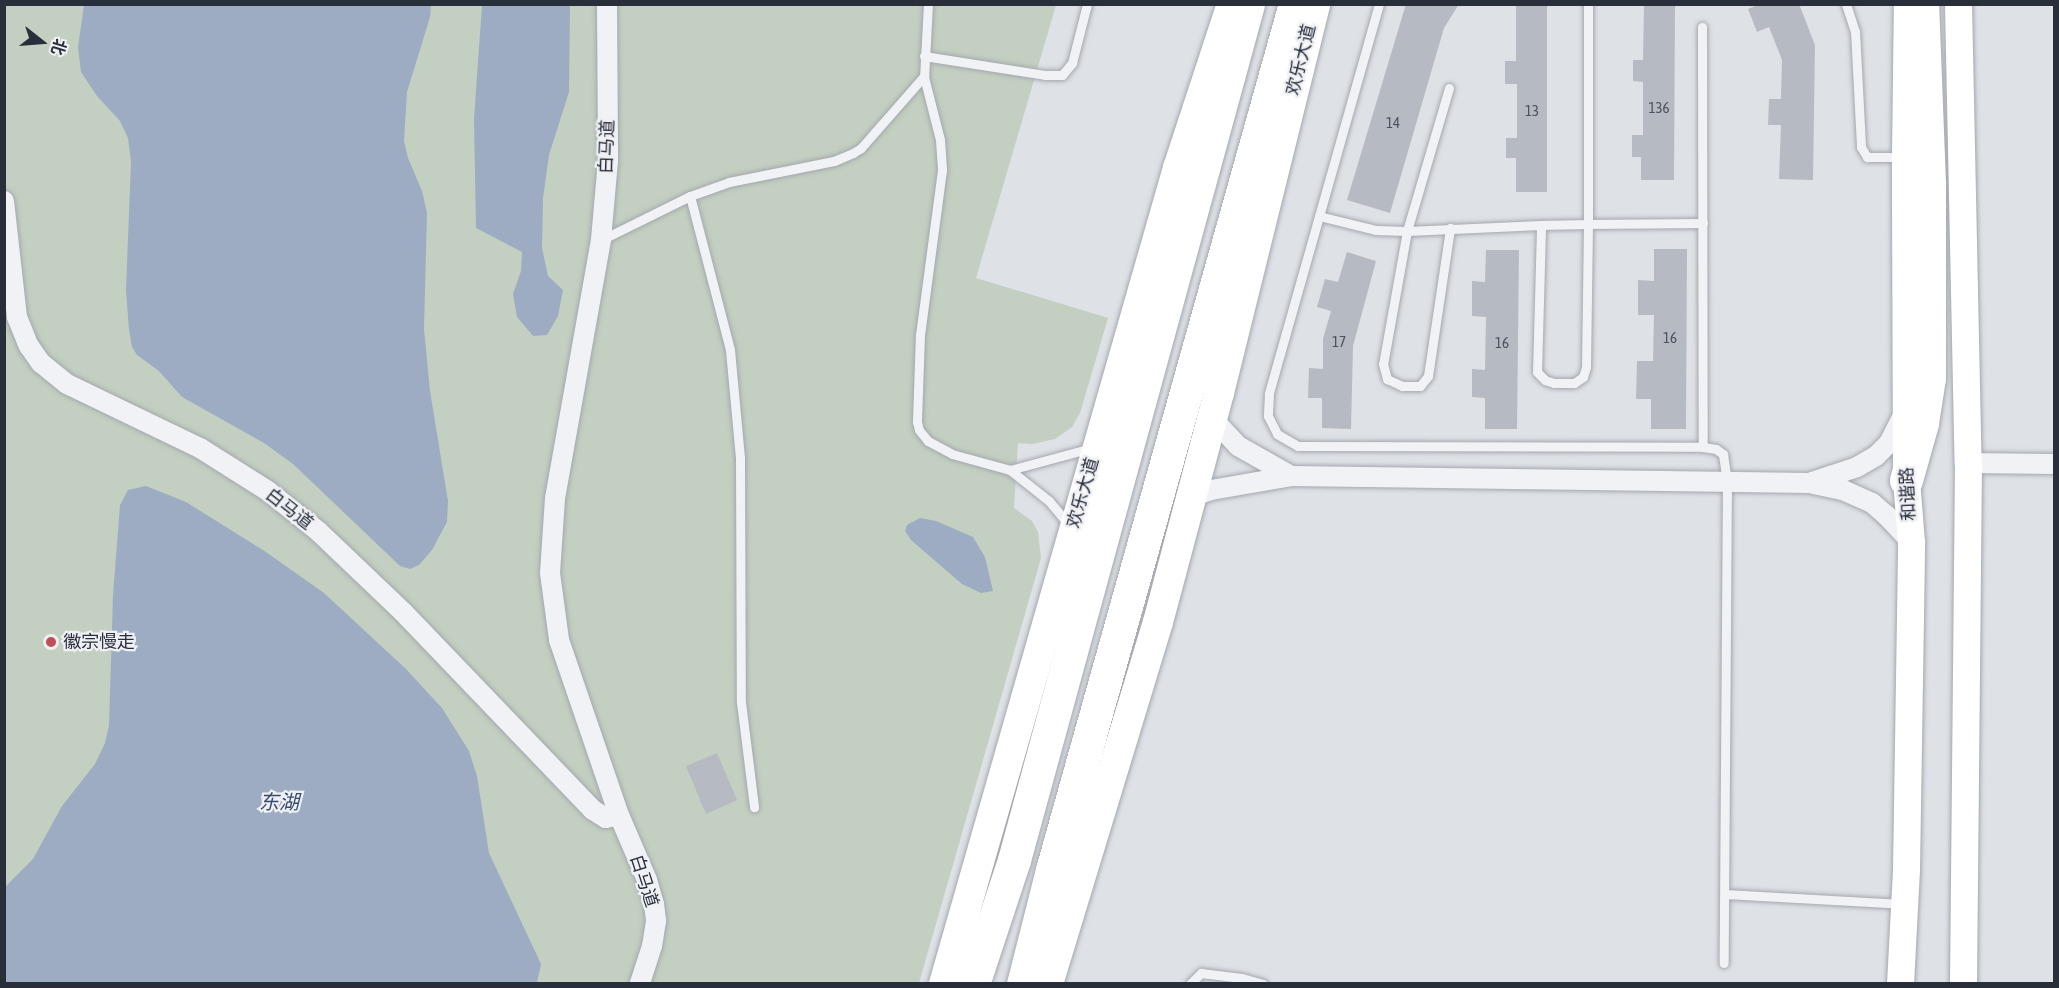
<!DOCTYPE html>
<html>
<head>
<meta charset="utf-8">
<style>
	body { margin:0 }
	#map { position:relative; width:2059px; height:988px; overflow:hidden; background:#dee1e6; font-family:"Asap Condensed","Noto Sans SC",sans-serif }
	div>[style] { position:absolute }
	.green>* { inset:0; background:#c3cfc0 }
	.water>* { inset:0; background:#9dacc3 }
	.building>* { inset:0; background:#b6bac2 }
	.roads { filter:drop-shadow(0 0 2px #a4a8af) drop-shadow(0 0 2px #a4a8af) }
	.lane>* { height:9px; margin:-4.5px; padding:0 4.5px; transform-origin:4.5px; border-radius:4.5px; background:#f1f2f5 }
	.street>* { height:20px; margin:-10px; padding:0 10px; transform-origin:10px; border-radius:10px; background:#f1f2f5 }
	.secondary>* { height:27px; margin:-13.5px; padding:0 13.5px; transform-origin:13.5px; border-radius:13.5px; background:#fff }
	.primary>* { height:30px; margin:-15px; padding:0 15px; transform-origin:15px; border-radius:15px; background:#fff }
	.highway>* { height:33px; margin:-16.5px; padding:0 16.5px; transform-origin:16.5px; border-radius:16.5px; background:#fff }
	.dots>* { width:16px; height:16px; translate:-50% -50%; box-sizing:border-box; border:3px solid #eef0f4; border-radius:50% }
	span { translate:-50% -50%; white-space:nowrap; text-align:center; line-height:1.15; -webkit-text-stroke:4.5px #eef0f4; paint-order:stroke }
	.number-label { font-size:15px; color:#4c515d }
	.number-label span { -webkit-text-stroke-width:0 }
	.street-label { font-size:18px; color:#292e3b }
	.poi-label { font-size:18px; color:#292e3b }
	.left { translate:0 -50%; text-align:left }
	.water-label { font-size:20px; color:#384b6b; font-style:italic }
	.frame { position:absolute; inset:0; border:6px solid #292e3b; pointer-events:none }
	.north { position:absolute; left:12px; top:12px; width:60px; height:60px; -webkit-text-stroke:4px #eef0f4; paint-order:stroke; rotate:107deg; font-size:16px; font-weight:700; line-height:24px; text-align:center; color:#292e3b }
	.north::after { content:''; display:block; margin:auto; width:21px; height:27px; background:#292e3b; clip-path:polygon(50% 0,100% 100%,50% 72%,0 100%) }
</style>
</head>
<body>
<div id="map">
	<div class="green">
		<div style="clip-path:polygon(5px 5px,1056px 5px,976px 278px,1108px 318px,1080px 413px,1072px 427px,1055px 439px,1032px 444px,1018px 443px,1014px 508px,1032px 521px,1038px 532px,1041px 558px,919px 983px,5px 984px)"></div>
	</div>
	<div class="water">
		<div style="clip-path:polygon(84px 5px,431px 5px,430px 17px,407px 92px,404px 141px,408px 158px,422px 191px,427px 213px,424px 329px,430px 391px,448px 501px,447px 522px,432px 550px,419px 565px,410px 569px,400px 566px,293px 464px,264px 443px,182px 397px,159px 371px,137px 355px,132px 347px,129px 330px,126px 290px,131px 162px,128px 138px,120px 121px,97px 96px,81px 72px,78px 47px)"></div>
		<div style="clip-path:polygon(482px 5px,570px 5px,569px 92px,549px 155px,543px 198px,542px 248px,548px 276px,563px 290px,558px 316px,547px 335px,533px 336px,517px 317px,513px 294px,521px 271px,522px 252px,476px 228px,474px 119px)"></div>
		<div style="clip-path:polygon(146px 486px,186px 502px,263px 550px,324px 593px,406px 669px,442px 708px,469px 751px,477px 776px,489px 853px,541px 964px,537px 983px,5px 983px,5px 887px,33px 859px,62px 806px,95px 764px,105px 743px,109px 725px,113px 595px,120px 505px,128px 490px)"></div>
		<div style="clip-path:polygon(920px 518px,936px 521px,973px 537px,985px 557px,993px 591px,981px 593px,962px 584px,911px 540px,905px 531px,907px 525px)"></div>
	</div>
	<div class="building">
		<div style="clip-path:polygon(1406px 4px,1459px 4px,1444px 28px,1390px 213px,1347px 200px)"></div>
		<div style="clip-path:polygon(1516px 4px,1547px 4px,1547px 192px,1516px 192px,1516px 158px,1506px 158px,1506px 138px,1517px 138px,1517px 84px,1505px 84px,1505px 61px,1516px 61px)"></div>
		<div style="clip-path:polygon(1644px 4px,1675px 4px,1674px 180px,1641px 180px,1641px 157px,1632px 157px,1632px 135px,1643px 135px,1643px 82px,1633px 81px,1633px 60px,1643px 60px)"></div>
		<div style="clip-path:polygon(1760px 4px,1799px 4px,1815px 45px,1813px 180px,1779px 179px,1781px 125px,1768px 125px,1769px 99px,1781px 99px,1782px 60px,1769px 27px,1757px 32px,1748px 9px)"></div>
		<div style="clip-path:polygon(1654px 249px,1687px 249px,1686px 429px,1651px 429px,1651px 399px,1636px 399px,1637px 361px,1653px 361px,1654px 315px,1638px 315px,1638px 280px,1654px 281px)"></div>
		<div style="clip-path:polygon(1486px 250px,1519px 250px,1517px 429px,1485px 429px,1485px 398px,1472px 397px,1472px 369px,1485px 370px,1486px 317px,1472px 316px,1472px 281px,1485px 282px)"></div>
		<div style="clip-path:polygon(1347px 252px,1376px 261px,1353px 346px,1351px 429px,1322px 428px,1322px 398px,1308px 398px,1309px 368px,1323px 369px,1323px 339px,1331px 311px,1317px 307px,1325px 279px,1338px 282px)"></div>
		<div style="clip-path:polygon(717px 753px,737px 800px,706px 814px,686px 766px)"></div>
	</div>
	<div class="roads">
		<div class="lane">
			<div style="left:928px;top:4px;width:73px;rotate:93.1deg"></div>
			<div style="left:924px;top:77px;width:65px;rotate:75.7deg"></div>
			<div style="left:940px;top:140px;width:30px;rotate:86deg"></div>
			<div style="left:942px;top:170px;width:165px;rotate:97.6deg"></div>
			<div style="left:920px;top:334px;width:88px;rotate:92deg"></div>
			<div style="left:917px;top:422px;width:8px;rotate:76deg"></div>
			<div style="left:919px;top:430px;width:14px;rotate:51deg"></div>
			<div style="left:928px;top:441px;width:27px;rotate:28deg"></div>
			<div style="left:952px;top:454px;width:60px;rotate:15.4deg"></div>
			<div style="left:1010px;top:470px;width:50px;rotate:38.5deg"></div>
			<div style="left:1049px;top:501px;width:31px;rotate:50deg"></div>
			<div style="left:1379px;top:4px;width:405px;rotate:105.8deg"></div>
			<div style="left:1269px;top:394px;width:22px;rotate:93deg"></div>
			<div style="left:1268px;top:416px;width:20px;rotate:63deg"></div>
			<div style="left:1277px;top:434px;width:24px;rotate:30deg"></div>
			<div style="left:1298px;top:446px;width:405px;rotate:0.1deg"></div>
			<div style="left:1703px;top:447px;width:13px;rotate:9deg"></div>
			<div style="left:1716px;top:449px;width:9px;rotate:36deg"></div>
			<div style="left:1723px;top:454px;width:27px;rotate:82deg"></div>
			<div style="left:1727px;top:481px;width:482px;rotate:90.4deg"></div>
			<div style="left:1588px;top:4px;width:220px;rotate:90deg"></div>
			<div style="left:1588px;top:224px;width:115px;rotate:-0.5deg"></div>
			<div style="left:1846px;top:4px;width:28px;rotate:72deg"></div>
			<div style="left:1855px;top:31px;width:116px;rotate:87deg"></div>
			<div style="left:1861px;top:147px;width:12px;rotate:59deg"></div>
			<div style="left:1867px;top:157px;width:34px"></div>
			<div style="left:1702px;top:27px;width:420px;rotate:89.9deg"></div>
			<div style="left:924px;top:56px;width:122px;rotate:8.9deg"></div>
			<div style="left:1045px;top:75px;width:17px"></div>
			<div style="left:1062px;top:75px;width:16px;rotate:-50deg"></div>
			<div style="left:1072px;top:63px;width:61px;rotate:-75.7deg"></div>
			<div style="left:1449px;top:88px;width:149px;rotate:106.4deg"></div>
			<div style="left:1407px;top:231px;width:135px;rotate:100.2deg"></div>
			<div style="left:1383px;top:364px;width:16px;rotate:75deg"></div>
			<div style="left:1387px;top:379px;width:17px;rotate:25deg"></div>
			<div style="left:1402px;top:386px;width:18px"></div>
			<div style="left:1420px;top:386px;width:13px;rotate:-51deg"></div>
			<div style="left:1428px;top:376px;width:150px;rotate:-81.5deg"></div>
			<div style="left:690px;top:196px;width:159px;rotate:75.4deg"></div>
			<div style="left:730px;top:350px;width:107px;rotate:84.7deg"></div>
			<div style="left:740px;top:457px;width:245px;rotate:89.8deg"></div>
			<div style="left:741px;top:702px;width:106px;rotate:82.9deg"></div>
			<div style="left:1319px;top:216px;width:59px;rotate:13.8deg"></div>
			<div style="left:1376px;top:230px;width:31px;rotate:2deg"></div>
			<div style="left:1407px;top:231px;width:134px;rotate:-2.6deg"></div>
			<div style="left:1541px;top:225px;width:47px;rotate:-1.2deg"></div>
			<div style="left:1588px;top:224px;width:143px;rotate:90.8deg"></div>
			<div style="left:1586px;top:367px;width:10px;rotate:107deg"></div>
			<div style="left:1583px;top:377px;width:11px;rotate:146deg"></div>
			<div style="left:1574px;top:383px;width:20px;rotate:180deg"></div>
			<div style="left:1554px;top:383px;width:9px;rotate:-162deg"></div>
			<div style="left:1545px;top:380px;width:11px;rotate:-135deg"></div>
			<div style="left:1537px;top:372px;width:147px;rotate:-88.4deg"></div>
			<div style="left:601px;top:240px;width:99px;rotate:-26.3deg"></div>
			<div style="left:690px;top:196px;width:41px;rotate:-19.7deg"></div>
			<div style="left:729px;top:182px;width:107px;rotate:-11.3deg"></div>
			<div style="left:834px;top:161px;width:21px;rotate:-23deg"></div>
			<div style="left:853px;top:153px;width:9px;rotate:-32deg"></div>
			<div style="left:861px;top:148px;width:96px;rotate:-48.8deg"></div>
			<div style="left:1010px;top:470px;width:84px;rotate:-15.2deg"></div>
			<div style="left:1725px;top:894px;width:177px;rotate:3.2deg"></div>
			<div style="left:1190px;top:984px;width:16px;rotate:-45deg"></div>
			<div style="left:1201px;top:973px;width:41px;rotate:7deg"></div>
			<div style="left:1242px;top:978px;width:22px;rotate:16deg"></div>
		</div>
		<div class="street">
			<div style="left:607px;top:4px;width:157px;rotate:89.6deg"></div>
			<div style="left:608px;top:161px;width:79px;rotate:95.1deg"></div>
			<div style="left:601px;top:240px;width:262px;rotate:100.1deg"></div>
			<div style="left:555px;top:498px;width:75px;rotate:93.8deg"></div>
			<div style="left:550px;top:573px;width:68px;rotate:82.3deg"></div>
			<div style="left:559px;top:640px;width:185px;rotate:71.1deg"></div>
			<div style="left:619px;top:815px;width:71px;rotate:66.7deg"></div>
			<div style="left:647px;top:880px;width:25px;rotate:74deg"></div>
			<div style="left:654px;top:904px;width:17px;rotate:83deg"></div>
			<div style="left:656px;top:921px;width:25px;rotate:99deg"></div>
			<div style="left:652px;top:946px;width:40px;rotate:108deg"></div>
			<div style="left:4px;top:201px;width:117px;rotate:83.6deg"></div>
			<div style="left:17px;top:317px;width:31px;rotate:68deg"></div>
			<div style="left:29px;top:346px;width:21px;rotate:55deg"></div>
			<div style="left:41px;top:363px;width:33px;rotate:39deg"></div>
			<div style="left:67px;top:384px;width:148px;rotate:25.7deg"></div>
			<div style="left:200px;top:448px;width:80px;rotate:32.3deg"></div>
			<div style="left:268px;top:491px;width:64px;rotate:38.7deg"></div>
			<div style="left:318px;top:531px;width:117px;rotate:43.6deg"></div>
			<div style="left:403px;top:612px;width:274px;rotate:46.2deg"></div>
			<div style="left:593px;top:810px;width:15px;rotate:32deg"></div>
			<div style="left:606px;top:818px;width:13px;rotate:-13deg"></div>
			<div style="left:1212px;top:418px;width:38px;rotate:47deg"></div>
			<div style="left:1238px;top:446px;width:61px;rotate:29.5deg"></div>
			<div style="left:1968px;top:463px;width:86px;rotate:0.7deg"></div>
			<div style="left:1812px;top:482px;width:47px;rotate:-18.4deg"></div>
			<div style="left:1857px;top:467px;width:22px;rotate:-30deg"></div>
			<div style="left:1876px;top:456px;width:18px;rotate:-45deg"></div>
			<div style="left:1889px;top:443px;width:33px;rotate:-63deg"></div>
			<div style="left:1191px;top:497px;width:21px;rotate:-19deg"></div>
			<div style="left:1211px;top:490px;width:81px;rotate:-9.9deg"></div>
			<div style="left:1291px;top:476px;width:518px;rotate:0.77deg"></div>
			<div style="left:1809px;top:483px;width:35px;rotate:12deg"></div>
			<div style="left:1843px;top:490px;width:32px;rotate:24deg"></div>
			<div style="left:1872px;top:503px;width:20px;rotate:41deg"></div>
			<div style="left:1887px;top:516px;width:35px;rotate:47deg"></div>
		</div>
		<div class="secondary">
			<div style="left:1958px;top:4px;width:459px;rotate:88.8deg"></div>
			<div style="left:1968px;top:463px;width:521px;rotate:90.55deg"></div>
			<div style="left:1900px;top:984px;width:114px;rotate:-87deg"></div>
			<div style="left:1906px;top:870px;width:328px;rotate:-89.1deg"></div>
			<div style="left:1911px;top:542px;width:62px;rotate:-94.6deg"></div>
			<div style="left:1906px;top:480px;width:323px;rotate:-90.2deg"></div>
			<div style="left:1905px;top:157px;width:153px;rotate:-89.3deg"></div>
		</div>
		<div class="primary">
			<div style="left:944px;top:984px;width:849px;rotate:-74deg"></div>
			<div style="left:1178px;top:168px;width:173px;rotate:-71.8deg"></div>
			<div style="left:1048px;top:984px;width:378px;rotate:-73.1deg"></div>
			<div style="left:1158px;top:622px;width:237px;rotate:-75.1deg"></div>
			<div style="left:1219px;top:393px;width:401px;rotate:-76.1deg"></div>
		</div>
		<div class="highway">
			<div style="left:1906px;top:480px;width:59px;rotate:-74.3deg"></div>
			<div style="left:1922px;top:423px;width:46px;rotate:-81.2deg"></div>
			<div style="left:1929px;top:378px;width:195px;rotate:-90deg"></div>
			<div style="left:1929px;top:183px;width:179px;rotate:-92.2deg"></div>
			<div style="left:973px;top:984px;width:131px;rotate:-71.7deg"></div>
			<div style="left:1014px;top:860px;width:887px;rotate:-74.71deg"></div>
			<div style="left:1023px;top:984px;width:118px;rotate:-75.7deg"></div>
			<div style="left:1052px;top:870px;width:899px;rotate:-74.33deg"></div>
		</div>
	</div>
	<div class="dots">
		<div style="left:51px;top:642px;background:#bf4f58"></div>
	</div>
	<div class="number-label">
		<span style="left:1659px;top:108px">136</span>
		<span style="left:1532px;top:111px">13</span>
		<span style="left:1393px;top:123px">14</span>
		<span style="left:1670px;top:338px">16</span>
		<span style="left:1339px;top:342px">17</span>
		<span style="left:1502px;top:343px">16</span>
	</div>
	<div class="street-label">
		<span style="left:1301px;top:60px;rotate:-76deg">欢乐大道</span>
		<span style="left:607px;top:147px;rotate:-88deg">白马道</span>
		<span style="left:1083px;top:493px;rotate:-74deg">欢乐大道</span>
		<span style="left:1908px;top:494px;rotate:-93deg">和谐路</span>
		<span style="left:289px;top:509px;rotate:38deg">白马道</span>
		<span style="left:644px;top:881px;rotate:72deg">白马道</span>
	</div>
	<div class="poi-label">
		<span class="left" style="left:63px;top:642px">徽宗慢走</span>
	</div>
	<div class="water-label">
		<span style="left:279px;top:801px">东湖</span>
	</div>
	<div class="frame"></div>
	<div class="north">北</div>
</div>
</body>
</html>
